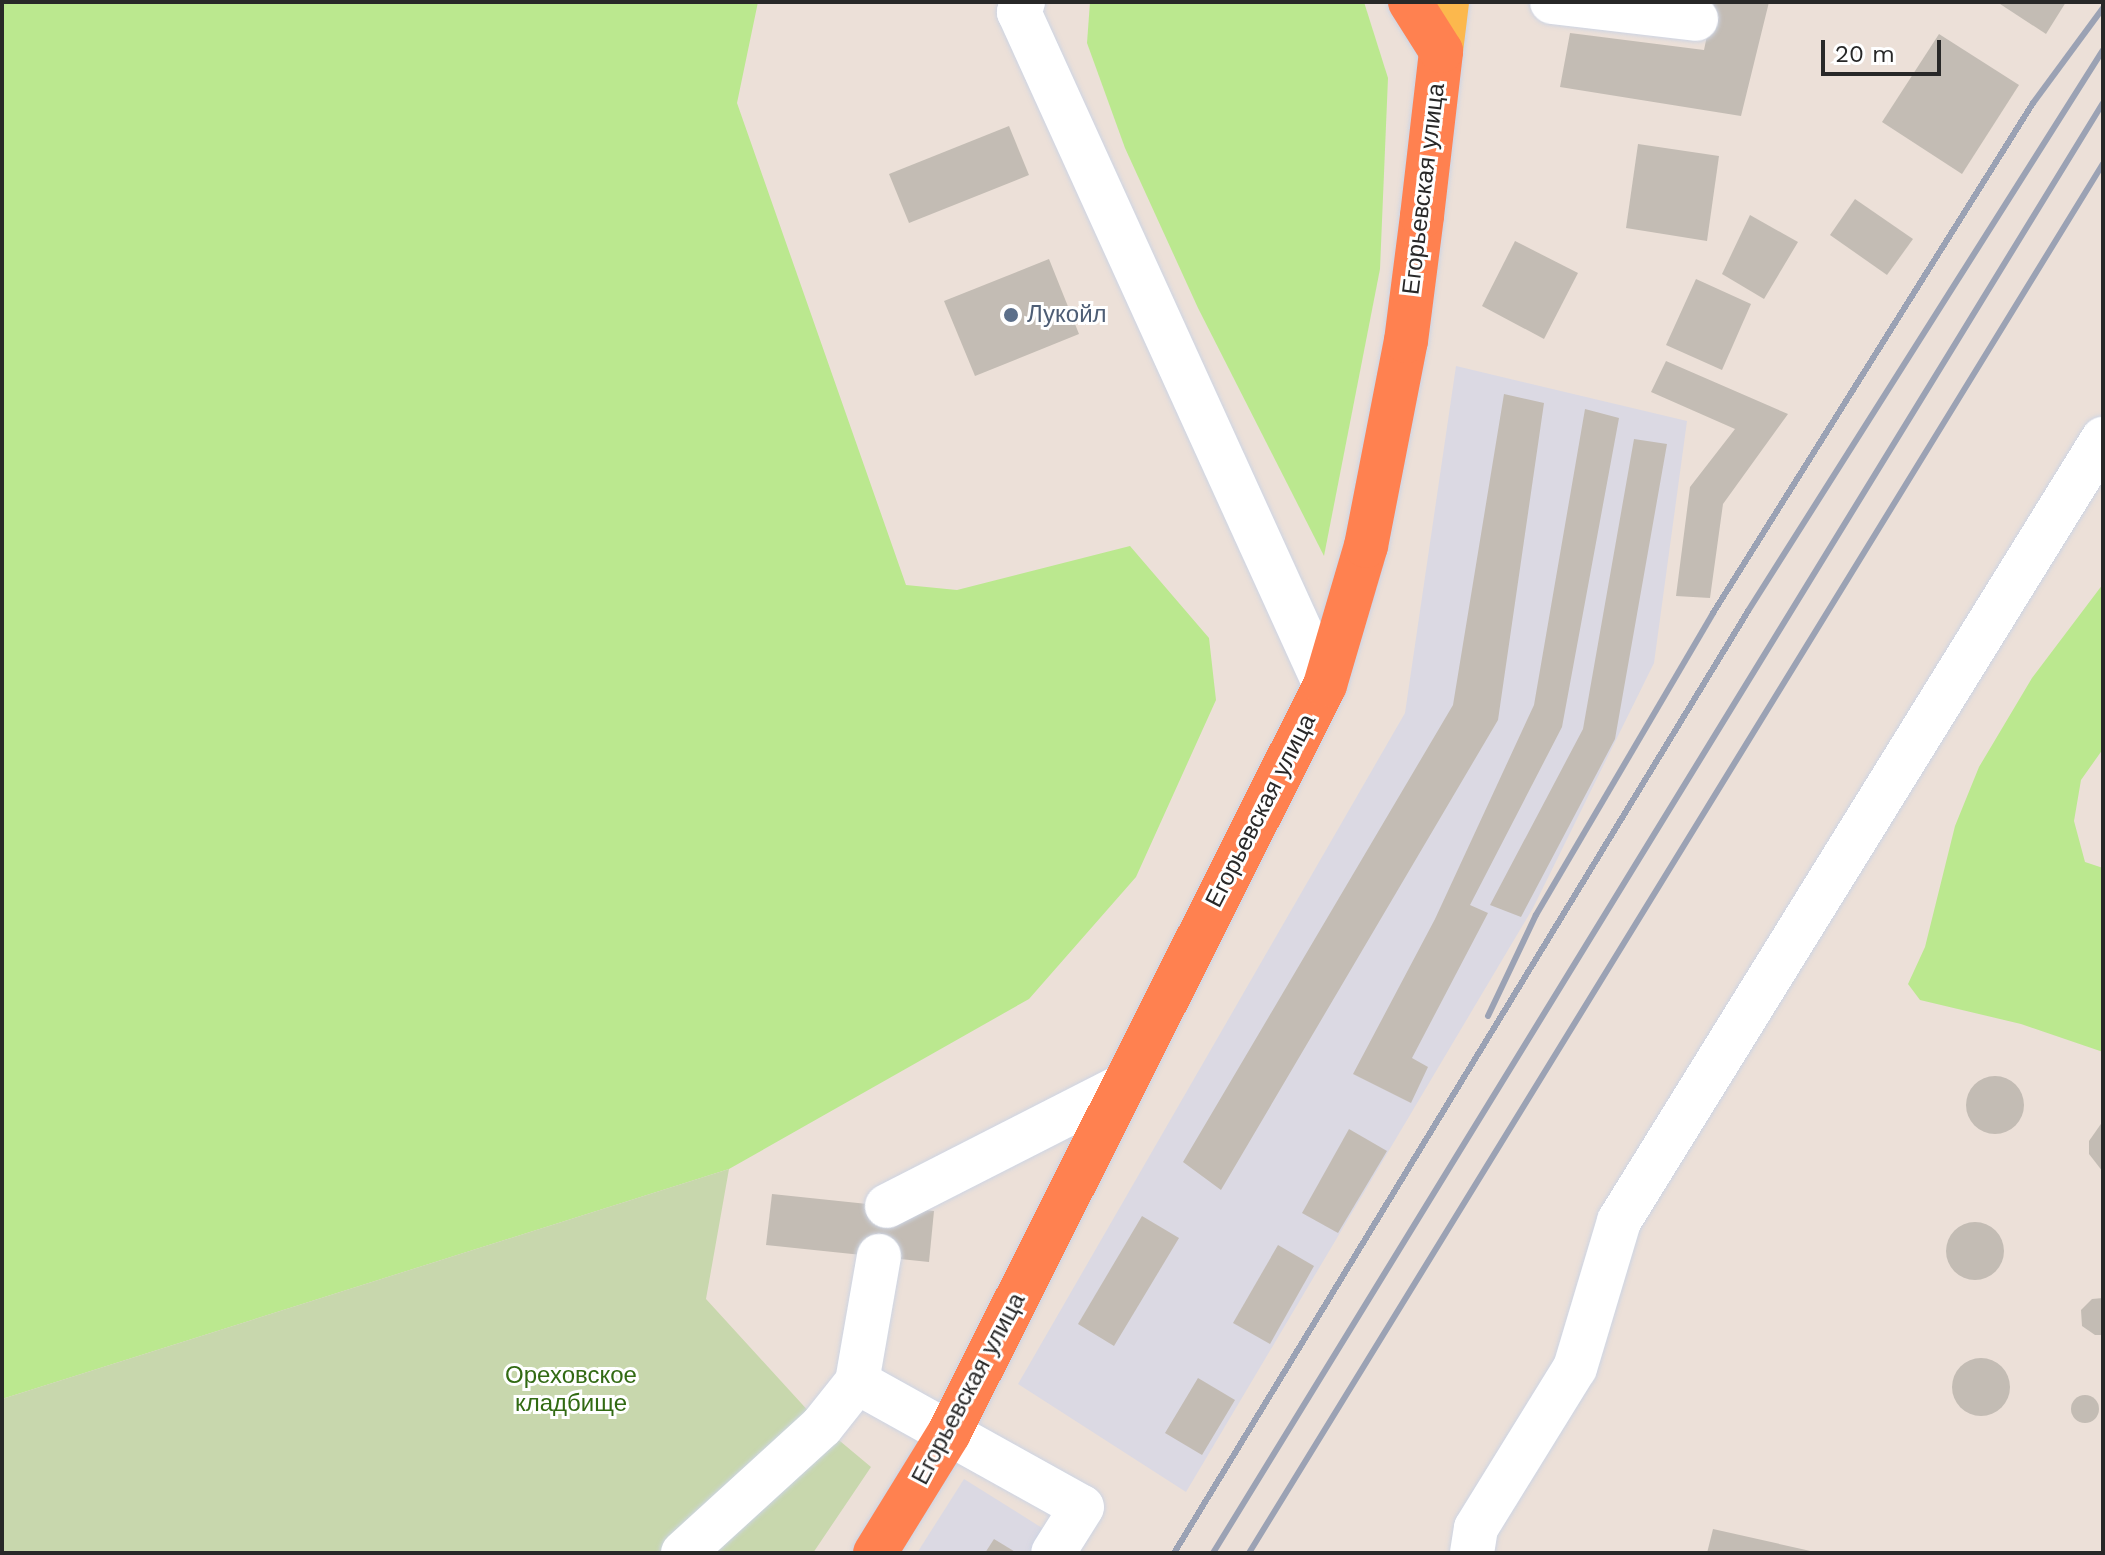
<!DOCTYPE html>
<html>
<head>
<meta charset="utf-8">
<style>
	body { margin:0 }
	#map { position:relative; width:2105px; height:1555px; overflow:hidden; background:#ece0d8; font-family:"Work Sans",sans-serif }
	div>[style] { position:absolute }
	.industrial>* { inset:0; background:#dbd9e3 }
	.green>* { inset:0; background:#bbe88f }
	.cemetery>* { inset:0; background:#c8d7ad }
	.building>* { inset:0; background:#c3bcb4 }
	.round { border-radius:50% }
	.roads { filter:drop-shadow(0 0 2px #cdd4e3) drop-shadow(0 0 2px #cdd4e3) }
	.minor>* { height:44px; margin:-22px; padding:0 22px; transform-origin:22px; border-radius:22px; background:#fff }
	.major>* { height:44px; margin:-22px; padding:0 22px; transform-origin:22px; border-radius:22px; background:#fcb84d }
	.highway>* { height:44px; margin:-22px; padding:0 22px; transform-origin:22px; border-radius:22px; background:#ff8150 }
	.rail>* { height:6px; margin:-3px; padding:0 3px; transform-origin:3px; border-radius:3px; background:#9ba2b4 }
	.dots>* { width:22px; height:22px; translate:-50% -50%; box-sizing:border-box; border:4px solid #fff; border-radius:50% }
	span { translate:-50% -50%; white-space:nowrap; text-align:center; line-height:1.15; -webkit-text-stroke:6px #fff; paint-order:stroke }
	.street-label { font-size:24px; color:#282828 }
	.service-label { font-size:24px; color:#4e5e75 }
	.left { translate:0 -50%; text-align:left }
	.park-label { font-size:24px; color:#326a13 }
	.frame { position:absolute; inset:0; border:4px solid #282828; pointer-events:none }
	.scale { position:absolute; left:1821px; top:40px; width:120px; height:36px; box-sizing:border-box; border:4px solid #282828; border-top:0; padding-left:10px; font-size:24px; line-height:28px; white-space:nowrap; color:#282828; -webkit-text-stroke:6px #fff; paint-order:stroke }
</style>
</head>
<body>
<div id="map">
	<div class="industrial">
		<div style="clip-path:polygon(1456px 366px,1687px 421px,1654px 663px,1533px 908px,1186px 1492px,1018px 1384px,1405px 713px)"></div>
		<div style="clip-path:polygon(964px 1479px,1082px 1553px,917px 1553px)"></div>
	</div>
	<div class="green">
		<div style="clip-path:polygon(2px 2px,758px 2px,737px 103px,906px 585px,957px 590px,1130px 546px,1209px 638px,1216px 700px,1136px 877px,1029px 999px,729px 1169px,2px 1399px)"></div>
		<div style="clip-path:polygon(1090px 2px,1364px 2px,1388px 78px,1380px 269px,1324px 556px,1198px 308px,1125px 148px,1087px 43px)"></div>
		<div style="clip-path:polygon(2103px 584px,2103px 749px,2081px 780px,2074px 821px,2085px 862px,2103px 868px,2103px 1052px,2021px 1024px,1920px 1000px,1908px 984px,1925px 947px,1955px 826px,1979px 767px,2032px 678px)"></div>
	</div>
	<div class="cemetery">
		<div style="clip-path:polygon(729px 1169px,706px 1299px,822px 1426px,871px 1467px,813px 1553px,2px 1553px,2px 1399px)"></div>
	</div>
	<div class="building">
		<div style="clip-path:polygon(1714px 2px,1769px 2px,1741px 116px,1560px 87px,1570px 33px,1704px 50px)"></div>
		<div style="clip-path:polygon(1997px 2px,2066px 2px,2046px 34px)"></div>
		<div style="clip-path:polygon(1939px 34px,2019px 85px,1962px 174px,1882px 122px)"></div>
		<div style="clip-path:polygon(1009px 126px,1029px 175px,909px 223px,889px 174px)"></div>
		<div style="clip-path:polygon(1638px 144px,1719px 156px,1707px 241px,1626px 228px)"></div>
		<div style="clip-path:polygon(1855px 199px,1913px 239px,1887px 275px,1830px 235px)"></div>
		<div style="clip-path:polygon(1750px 215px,1798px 242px,1764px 299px,1722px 274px)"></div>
		<div style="clip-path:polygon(1515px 241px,1578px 273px,1544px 339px,1482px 306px)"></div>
		<div style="clip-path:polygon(1049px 259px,1079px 334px,975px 376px,944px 301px)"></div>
		<div style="clip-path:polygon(1696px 279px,1751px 304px,1722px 370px,1666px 345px)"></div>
		<div style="clip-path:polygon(1666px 361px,1788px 414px,1723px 504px,1710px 598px,1676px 596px,1690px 487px,1735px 429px,1651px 392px)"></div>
		<div style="clip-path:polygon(1504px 394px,1544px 403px,1498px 720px,1221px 1190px,1183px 1162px,1453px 705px)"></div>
		<div style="clip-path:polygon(1585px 409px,1619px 418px,1562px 727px,1470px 905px,1488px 913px,1412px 1058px,1428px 1067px,1411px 1103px,1353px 1074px,1435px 919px,1534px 705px)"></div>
		<div style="clip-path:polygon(1634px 439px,1667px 444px,1615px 739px,1521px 917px,1490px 905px,1583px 729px)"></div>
		<div class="round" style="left:1966px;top:1076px;width:58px;height:58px"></div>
		<div style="clip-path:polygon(2103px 1121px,2103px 1172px,2089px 1154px,2089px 1141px)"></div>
		<div style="clip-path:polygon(1349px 1129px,1387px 1151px,1338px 1233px,1302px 1213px)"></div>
		<div style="clip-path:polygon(772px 1194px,934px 1211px,929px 1262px,766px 1245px)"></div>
		<div style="clip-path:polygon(1142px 1216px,1179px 1238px,1114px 1346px,1078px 1324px)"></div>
		<div class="round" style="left:1946px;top:1222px;width:58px;height:58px"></div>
		<div style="clip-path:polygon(1278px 1245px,1314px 1266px,1270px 1344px,1233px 1323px)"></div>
		<div style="clip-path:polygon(2103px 1298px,2103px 1335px,2095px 1335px,2082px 1326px,2081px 1310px,2092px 1299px)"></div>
		<div class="round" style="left:1952px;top:1358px;width:58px;height:58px"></div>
		<div style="clip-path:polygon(1198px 1378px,1235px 1400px,1202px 1455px,1165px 1433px)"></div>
		<div class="round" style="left:2071px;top:1395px;width:28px;height:28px"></div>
		<div style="clip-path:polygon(1713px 1529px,1815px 1552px,1815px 1553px,1707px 1553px)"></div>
		<div style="clip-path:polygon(994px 1539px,1017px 1553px,985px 1553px)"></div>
	</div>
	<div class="roads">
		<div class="minor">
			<div style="left:1023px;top:2px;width:11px;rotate:112deg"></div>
			<div style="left:1019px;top:12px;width:739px;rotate:65.55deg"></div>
			<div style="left:1552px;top:2px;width:145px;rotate:6.7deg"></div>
			<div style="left:887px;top:1206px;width:265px;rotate:-27deg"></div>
			<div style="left:879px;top:1256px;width:128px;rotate:99.9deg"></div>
			<div style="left:857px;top:1382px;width:257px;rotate:29.1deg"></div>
			<div style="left:1082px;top:1507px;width:54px;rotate:122.2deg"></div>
			<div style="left:683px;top:1553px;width:188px;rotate:-42.4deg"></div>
			<div style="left:822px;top:1426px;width:56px;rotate:-51.5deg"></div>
			<div style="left:1472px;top:1553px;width:25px;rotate:-81deg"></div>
			<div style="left:1476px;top:1528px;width:188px;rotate:-58.3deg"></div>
			<div style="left:1575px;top:1368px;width:153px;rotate:-73.3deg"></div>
			<div style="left:1619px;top:1221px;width:920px;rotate:-58.25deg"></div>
		</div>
		<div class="major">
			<div style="left:1441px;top:51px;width:49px;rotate:-83deg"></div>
		</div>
		<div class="highway">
			<div style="left:875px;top:1553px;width:141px;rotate:-58.3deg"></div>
			<div style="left:949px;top:1433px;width:837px;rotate:-63.31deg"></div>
			<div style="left:1325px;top:685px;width:145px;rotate:-73.6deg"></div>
			<div style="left:1366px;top:546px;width:209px;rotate:-79deg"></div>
			<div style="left:1406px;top:341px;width:126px;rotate:-82.7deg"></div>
			<div style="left:1422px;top:216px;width:166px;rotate:-83.4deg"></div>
			<div style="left:1441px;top:51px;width:58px;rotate:-122.3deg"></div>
		</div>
	</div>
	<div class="rail">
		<div style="left:1488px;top:1016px;width:112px;rotate:-64.6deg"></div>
		<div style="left:1536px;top:915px;width:350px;rotate:-59.6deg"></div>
		<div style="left:1713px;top:613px;width:602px;rotate:-57.89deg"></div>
		<div style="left:2033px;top:103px;width:118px;rotate:-53.6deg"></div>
		<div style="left:1174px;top:1553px;width:1103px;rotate:-58.64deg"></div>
		<div style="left:1748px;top:611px;width:664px;rotate:-57.67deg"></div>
		<div style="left:1213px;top:1553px;width:1701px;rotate:-58.46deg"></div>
		<div style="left:1249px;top:1553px;width:1631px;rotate:-58.42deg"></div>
	</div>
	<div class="dots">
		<div style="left:1011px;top:315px;background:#5c6f8a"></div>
	</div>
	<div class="street-label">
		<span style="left:1424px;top:189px;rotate:-83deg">Егорьевская улица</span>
		<span style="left:1261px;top:811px;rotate:-63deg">Егорьевская улица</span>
		<span style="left:969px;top:1389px;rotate:-62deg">Егорьевская улица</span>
	</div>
	<div class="service-label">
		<span class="left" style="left:1027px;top:315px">Лукойл</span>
	</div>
	<div class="park-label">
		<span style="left:571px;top:1390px">Ореховское<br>кладбище</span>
	</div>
	<div class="frame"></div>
	<div class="scale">20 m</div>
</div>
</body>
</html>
